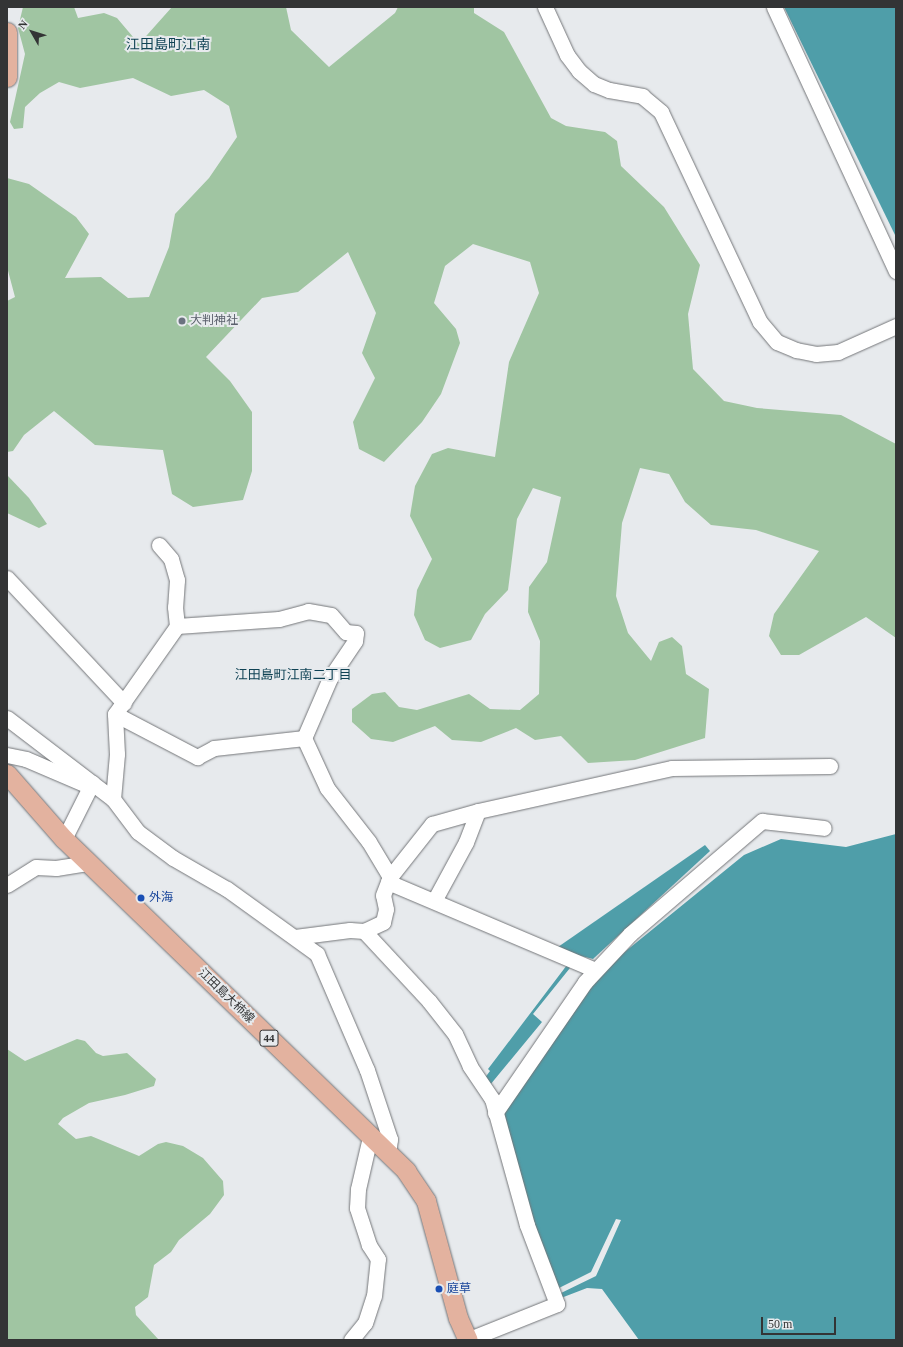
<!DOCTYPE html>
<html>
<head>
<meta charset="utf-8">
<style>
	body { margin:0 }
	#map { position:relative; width:903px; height:1347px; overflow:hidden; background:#e7eaed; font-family:"Times New Roman","Noto Sans JP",serif }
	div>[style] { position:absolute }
	.green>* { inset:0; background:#a0c5a2 }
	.water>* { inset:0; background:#4f9ea9 }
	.roads { filter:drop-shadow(0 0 1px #747679) drop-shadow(0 0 1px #747679) }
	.minor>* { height:15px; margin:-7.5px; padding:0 7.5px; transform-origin:7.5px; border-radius:7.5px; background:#fff }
	.major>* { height:19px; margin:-9.5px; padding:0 9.5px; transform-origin:9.5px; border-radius:9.5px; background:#e3b29f }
	.dots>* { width:11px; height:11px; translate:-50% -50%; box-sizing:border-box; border:2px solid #e7eaed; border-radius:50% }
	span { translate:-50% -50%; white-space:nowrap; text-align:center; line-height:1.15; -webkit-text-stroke:4px #e7eaed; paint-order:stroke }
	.shield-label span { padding:1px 3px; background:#e7eaed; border:1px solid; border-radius:3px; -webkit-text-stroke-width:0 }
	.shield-label { font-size:11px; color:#333435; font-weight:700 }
	.worship-label { font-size:12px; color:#5b616d }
	.left { translate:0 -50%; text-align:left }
	.transit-label { font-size:12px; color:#164399 }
	.street-label { font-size:12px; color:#333435 }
	.neighbourhood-label { font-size:13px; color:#0f4254 }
	.quarter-label { font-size:14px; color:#0f4254 }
	.frame { position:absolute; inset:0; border:8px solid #333435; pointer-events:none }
	.north { position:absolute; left:12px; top:12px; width:40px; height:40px; -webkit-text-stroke:3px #e7eaed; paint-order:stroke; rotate:309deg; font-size:11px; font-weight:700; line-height:16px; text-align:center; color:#333435 }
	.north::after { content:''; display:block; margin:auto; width:14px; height:18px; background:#333435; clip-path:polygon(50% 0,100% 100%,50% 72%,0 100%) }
	.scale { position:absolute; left:761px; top:1317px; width:75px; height:18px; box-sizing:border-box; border:2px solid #333435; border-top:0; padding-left:5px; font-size:12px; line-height:14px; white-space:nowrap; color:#333435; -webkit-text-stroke:3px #e7eaed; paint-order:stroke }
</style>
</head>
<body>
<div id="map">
	<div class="green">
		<div style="clip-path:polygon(23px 7px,74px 7px,78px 18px,104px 13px,117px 18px,139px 44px,172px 7px,286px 7px,291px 30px,329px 67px,395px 13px,398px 7px,474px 7px,474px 13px,504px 32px,551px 118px,566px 126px,605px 132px,617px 141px,621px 166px,664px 207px,700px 265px,688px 314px,693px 369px,724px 401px,757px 408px,841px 415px,896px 444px,896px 638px,866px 617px,799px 655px,781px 655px,769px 636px,774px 614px,819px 551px,756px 530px,711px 525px,685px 502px,669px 474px,640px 468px,622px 523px,616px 596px,628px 633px,651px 661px,659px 642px,672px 637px,682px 646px,686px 674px,709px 689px,705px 738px,635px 760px,588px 763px,561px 736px,535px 740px,516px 728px,481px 742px,452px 740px,435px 726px,393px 742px,371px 739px,352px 722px,352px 709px,372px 694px,385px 692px,399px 707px,417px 710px,469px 694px,490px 709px,520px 710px,539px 694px,540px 641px,528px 612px,529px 587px,547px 562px,561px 497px,533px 488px,517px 519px,508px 590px,485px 614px,471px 640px,440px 648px,425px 640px,414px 615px,417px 590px,432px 559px,410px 516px,415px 486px,432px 454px,448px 448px,495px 457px,509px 362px,539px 293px,530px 262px,473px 244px,445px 266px,434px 303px,456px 329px,460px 343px,441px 394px,422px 422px,384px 462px,359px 449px,353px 422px,375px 378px,362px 353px,376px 313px,348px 252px,298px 292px,262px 298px,206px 357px,230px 381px,252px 412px,252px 471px,243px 500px,193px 507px,172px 494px,163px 450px,95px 445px,54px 411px,24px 435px,13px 451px,7px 452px,7px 301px,15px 297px,7px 267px,7px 178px,29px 184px,76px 217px,89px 234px,65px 278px,101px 277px,128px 298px,149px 297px,169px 247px,175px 214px,209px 178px,237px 137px,229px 106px,204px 90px,171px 96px,133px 78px,80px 88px,59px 82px,40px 93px,25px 107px,23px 128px,14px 129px,10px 122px,25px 54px,18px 28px)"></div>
		<div style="clip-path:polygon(7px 475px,29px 498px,47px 524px,39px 528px,7px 513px)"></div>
		<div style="clip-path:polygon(77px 1039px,85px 1041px,96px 1053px,103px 1056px,127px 1053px,156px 1079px,154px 1086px,125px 1095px,89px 1103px,63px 1118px,58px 1124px,76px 1139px,91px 1136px,139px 1156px,158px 1144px,166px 1142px,183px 1146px,203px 1158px,223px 1181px,224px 1195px,210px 1214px,179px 1240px,171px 1252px,154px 1265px,148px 1297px,135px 1307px,136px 1315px,159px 1340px,7px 1340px,7px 1049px,25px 1061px)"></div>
	</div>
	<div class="water">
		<div style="clip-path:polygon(784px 7px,896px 7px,896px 237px)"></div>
		<div style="clip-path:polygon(896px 834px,896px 1340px,639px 1340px,602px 1289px,587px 1288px,561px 1298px,559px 1294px,596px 1276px,621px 1220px,616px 1219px,591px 1272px,557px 1289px,532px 1222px,502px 1115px,605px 968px,744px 855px,781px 839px,846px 847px)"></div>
		<div style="clip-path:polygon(705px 845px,710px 851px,593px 959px,565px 952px,558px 947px)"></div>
		<div style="clip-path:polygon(570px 961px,574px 963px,533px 1014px,542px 1022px,490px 1085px,484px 1079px,490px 1071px,488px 1069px)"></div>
	</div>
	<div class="roads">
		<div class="minor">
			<div style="left:545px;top:7px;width:53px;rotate:65.4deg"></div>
			<div style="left:567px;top:55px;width:20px;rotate:53deg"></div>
			<div style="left:579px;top:71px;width:20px;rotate:41deg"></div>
			<div style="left:594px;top:84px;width:16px;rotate:22deg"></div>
			<div style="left:609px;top:90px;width:34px;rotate:10deg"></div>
			<div style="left:642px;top:96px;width:25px;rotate:40deg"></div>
			<div style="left:661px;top:112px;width:232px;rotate:64.8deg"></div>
			<div style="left:760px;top:322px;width:26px;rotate:50deg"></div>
			<div style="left:777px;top:342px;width:21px;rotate:23deg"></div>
			<div style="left:796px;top:350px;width:20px;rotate:11deg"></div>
			<div style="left:816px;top:354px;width:22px;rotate:-5deg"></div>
			<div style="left:838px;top:352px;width:64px;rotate:-24.1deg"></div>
			<div style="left:774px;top:7px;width:291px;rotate:65.2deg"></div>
			<div style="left:159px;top:545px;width:18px;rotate:49deg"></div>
			<div style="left:171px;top:559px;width:22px;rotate:74deg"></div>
			<div style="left:177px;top:580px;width:27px;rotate:94deg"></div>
			<div style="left:175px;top:607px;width:19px;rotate:84deg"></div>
			<div style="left:7px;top:578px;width:171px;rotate:46.9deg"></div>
			<div style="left:115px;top:714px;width:93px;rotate:27.7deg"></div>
			<div style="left:197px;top:757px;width:19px;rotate:-28deg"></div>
			<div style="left:214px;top:748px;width:91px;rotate:-6.3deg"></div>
			<div style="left:7px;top:718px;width:133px;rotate:37.4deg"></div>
			<div style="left:113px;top:799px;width:41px;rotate:52.9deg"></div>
			<div style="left:138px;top:832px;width:44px;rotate:36.6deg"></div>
			<div style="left:173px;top:858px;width:62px;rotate:29.9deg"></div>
			<div style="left:227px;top:889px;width:111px;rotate:35.8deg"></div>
			<div style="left:317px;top:954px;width:126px;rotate:66.7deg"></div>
			<div style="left:367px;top:1070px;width:73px;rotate:71.6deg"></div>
			<div style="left:390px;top:1139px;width:15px;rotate:98deg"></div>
			<div style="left:7px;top:755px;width:19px;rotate:12deg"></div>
			<div style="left:26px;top:759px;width:63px;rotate:23.3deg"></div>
			<div style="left:113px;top:799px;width:45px;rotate:-84.9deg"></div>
			<div style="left:117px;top:754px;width:40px;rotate:-92.9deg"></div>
			<div style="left:115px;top:714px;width:108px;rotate:-54.8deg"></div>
			<div style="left:177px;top:626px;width:102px;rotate:-3.9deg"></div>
			<div style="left:279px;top:619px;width:30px;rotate:-15deg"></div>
			<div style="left:308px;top:611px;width:23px;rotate:10deg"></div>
			<div style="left:331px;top:615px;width:23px;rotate:49deg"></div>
			<div style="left:346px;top:632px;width:10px;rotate:6deg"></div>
			<div style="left:356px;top:633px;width:8px;rotate:97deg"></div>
			<div style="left:355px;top:641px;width:45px;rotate:124deg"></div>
			<div style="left:330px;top:678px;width:65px;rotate:113.4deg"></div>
			<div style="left:304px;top:738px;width:55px;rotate:65.3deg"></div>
			<div style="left:327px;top:788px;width:68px;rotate:52.1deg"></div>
			<div style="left:369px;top:842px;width:41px;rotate:59deg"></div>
			<div style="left:64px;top:839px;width:63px;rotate:-63.4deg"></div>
			<div style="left:388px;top:882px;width:225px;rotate:23deg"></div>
			<div style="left:7px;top:885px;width:34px;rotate:-32deg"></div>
			<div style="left:36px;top:867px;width:20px;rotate:3deg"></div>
			<div style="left:56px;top:868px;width:33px;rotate:-9deg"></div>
			<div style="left:434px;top:901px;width:67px;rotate:-61.5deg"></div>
			<div style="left:466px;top:842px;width:33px;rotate:-69deg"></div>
			<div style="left:295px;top:937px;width:55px;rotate:-7.3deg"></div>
			<div style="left:350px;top:930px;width:14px;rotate:4deg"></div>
			<div style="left:495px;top:1113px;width:159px;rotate:-55.5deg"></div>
			<div style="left:585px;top:982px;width:66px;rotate:-46.8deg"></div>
			<div style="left:630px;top:934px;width:174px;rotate:-40.6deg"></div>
			<div style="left:762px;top:821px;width:62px;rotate:6.4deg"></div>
			<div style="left:351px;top:1340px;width:22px;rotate:-51deg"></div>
			<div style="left:365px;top:1323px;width:28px;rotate:-72deg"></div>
			<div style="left:374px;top:1296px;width:37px;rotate:-84deg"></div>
			<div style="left:378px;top:1259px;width:17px;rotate:-123deg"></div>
			<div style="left:369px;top:1245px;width:39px;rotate:-108deg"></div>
			<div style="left:357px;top:1208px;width:19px;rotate:-87deg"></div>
			<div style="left:358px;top:1189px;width:53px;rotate:-77deg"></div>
			<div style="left:467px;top:1340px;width:97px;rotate:-21.8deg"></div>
			<div style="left:557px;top:1304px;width:85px;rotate:-110.8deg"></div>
			<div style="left:527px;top:1225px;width:131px;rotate:-105.5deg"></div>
			<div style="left:492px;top:1099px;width:40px;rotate:-124deg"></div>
			<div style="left:470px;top:1066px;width:35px;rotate:-115deg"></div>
			<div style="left:455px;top:1034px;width:42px;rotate:-128.2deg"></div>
			<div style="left:429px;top:1001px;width:96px;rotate:-132.9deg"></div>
			<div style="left:364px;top:931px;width:21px;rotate:-25deg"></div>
			<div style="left:383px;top:922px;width:13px;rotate:-77deg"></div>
			<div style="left:386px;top:909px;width:14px;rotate:-102deg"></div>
			<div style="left:383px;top:895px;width:19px;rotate:-69deg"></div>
			<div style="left:390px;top:877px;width:68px;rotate:-51.6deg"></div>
			<div style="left:432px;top:824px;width:48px;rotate:-15.8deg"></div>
			<div style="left:478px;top:811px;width:199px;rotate:-12.5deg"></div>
			<div style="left:672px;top:768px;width:158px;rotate:-0.7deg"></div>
		</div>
		<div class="major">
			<div style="left:7px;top:32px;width:45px;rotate:90deg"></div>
			<div style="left:7px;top:774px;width:86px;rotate:48.8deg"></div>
			<div style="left:64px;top:839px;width:477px;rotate:44.1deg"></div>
			<div style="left:406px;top:1171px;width:36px;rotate:56deg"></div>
			<div style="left:426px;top:1201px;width:121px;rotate:74.7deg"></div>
			<div style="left:458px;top:1318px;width:24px;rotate:66deg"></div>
		</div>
	</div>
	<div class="dots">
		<div style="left:182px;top:321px;background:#6b7280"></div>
		<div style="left:141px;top:898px;background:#1a4fb4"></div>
		<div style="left:439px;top:1289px;background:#1a4fb4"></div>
	</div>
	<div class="shield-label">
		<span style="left:269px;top:1038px">44</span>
	</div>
	<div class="worship-label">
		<span class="left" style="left:190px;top:321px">大判神社</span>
	</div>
	<div class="transit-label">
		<span class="left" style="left:149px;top:898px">外海</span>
		<span class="left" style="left:447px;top:1289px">庭草</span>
	</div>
	<div class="street-label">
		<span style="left:226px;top:996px;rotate:44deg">江田島大柿線</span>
	</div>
	<div class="neighbourhood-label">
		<span style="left:293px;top:675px">江田島町江南二丁目</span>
	</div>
	<div class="quarter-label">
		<span style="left:168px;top:45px">江田島町江南</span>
	</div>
	<div class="frame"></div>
	<div class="north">N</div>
	<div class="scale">50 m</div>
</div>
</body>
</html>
